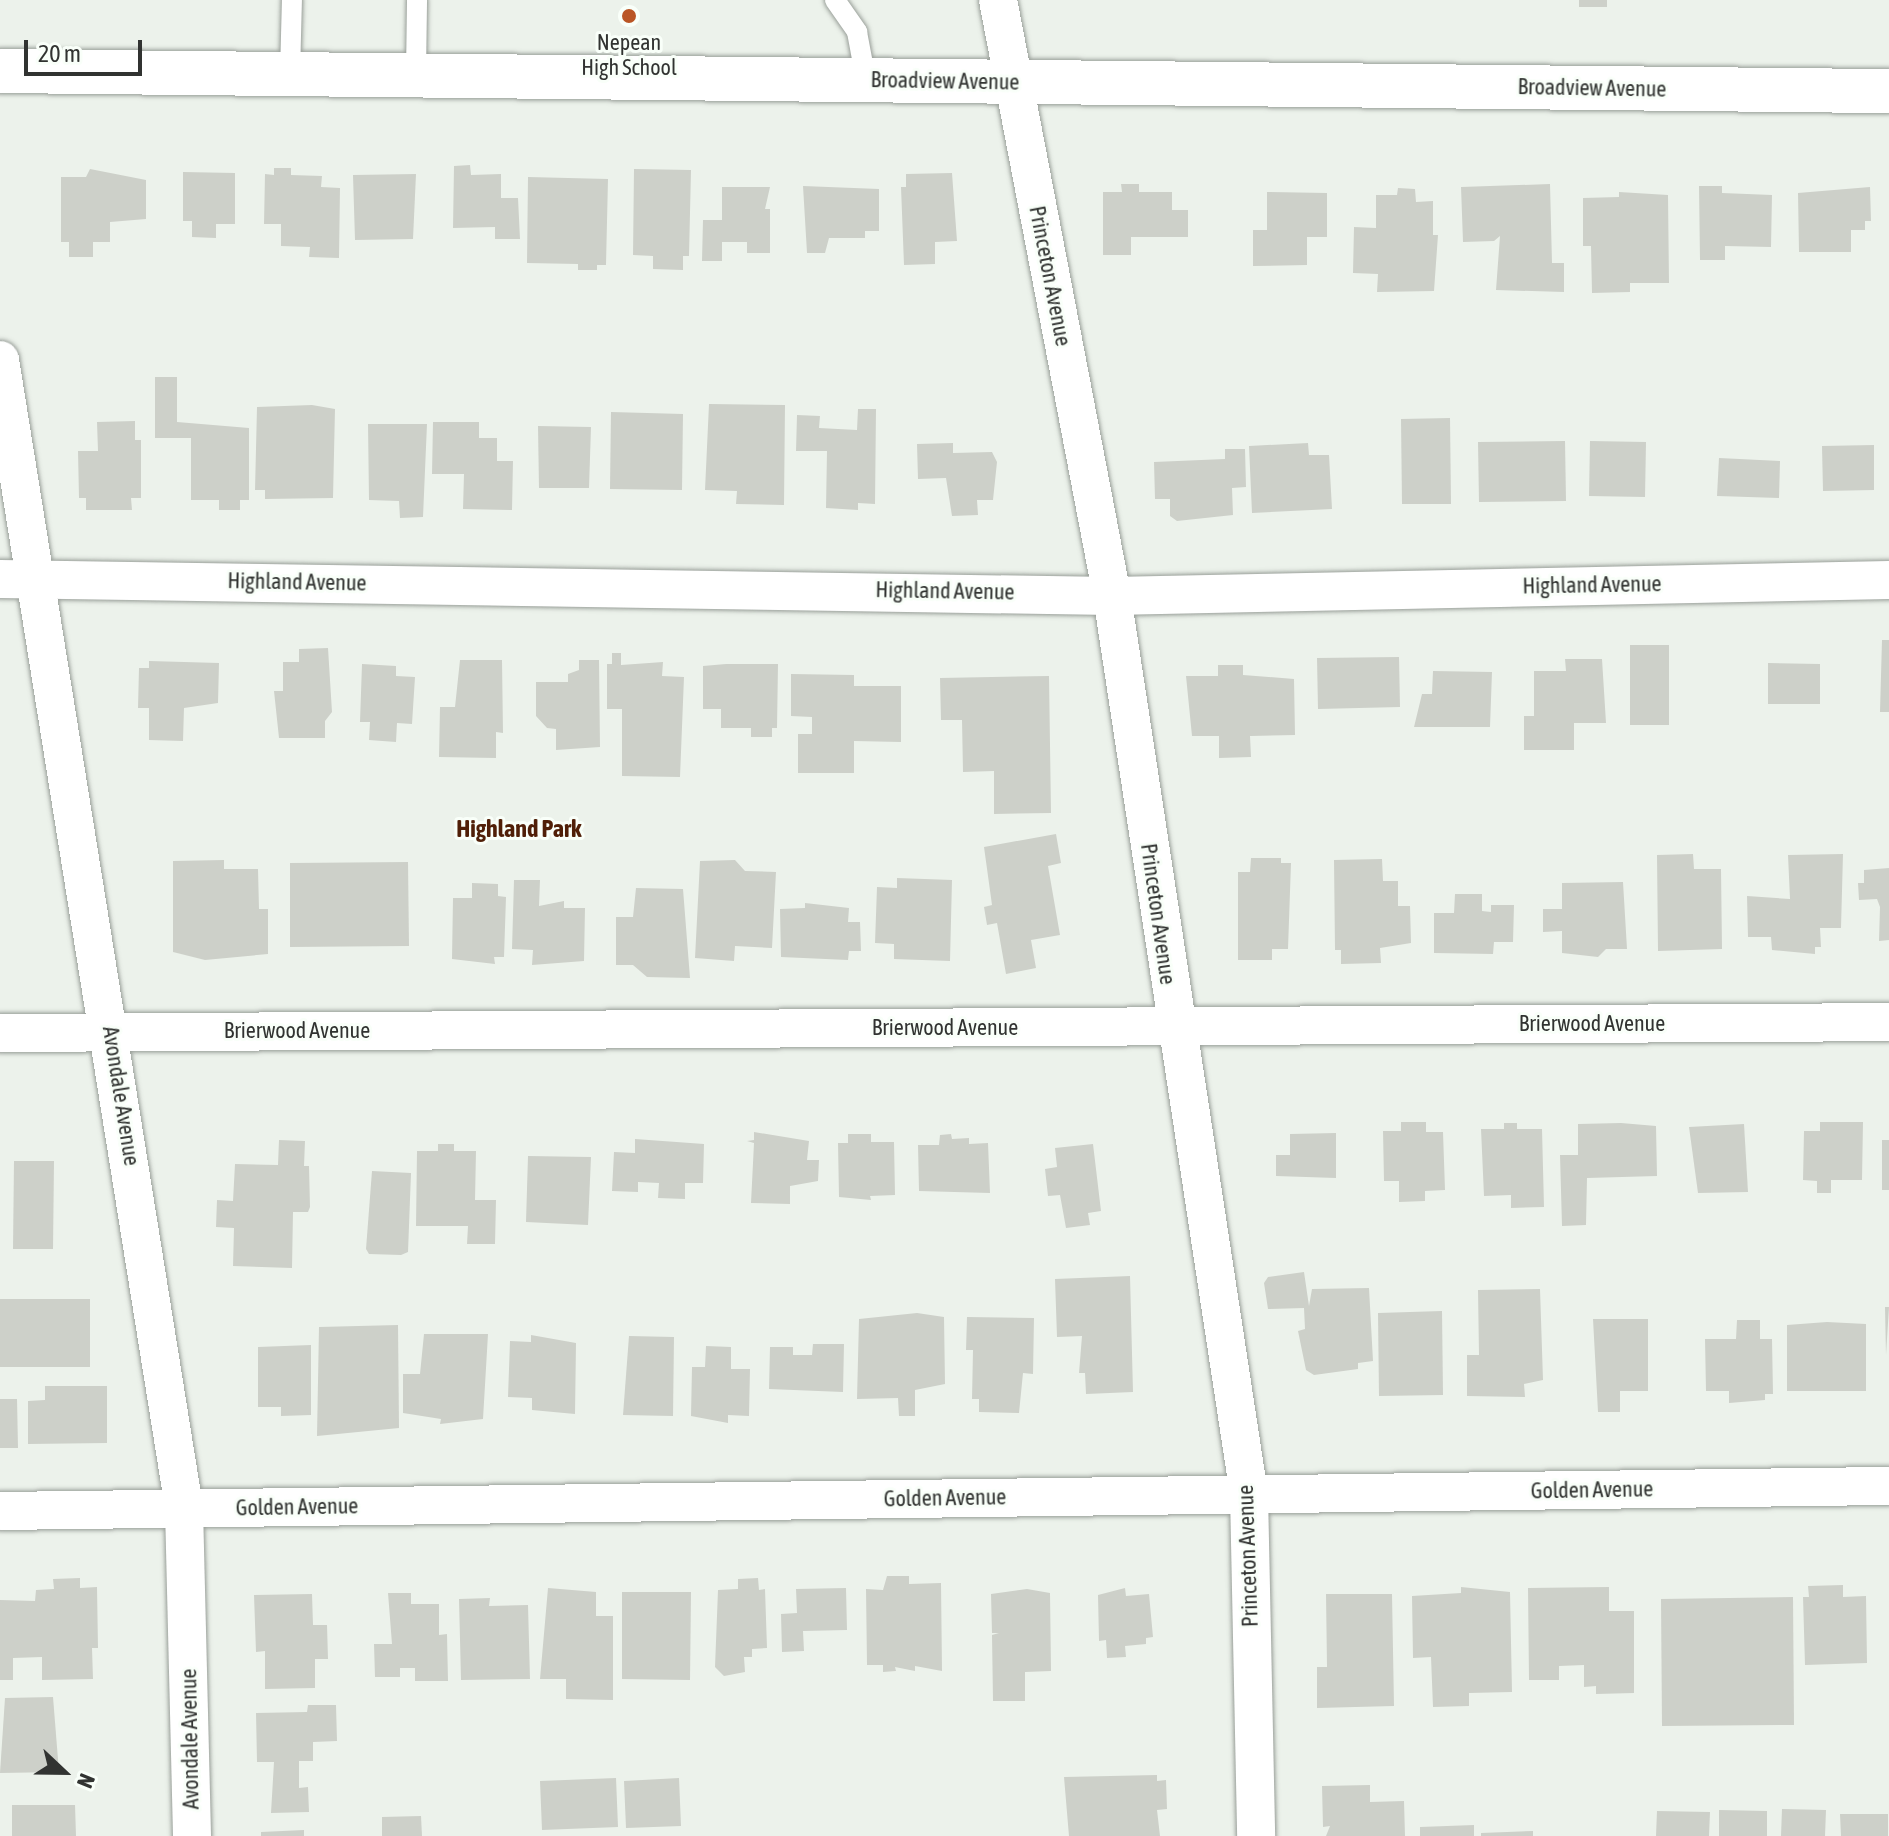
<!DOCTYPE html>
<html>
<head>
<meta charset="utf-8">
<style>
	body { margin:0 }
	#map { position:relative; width:1889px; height:1836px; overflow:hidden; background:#ecf2eb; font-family:"Asap Condensed",sans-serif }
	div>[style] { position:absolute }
	.building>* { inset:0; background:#cdd0c9 }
	.roads { filter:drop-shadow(0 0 2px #999f99) drop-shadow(0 0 2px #999f99) }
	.service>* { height:20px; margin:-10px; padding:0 10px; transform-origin:10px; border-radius:10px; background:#fff }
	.minor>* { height:38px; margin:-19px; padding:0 19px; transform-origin:19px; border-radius:19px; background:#fff }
	.tertiary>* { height:44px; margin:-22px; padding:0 22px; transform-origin:22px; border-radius:22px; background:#fff }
	.dots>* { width:22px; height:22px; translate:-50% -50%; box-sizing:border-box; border:4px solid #f9fff9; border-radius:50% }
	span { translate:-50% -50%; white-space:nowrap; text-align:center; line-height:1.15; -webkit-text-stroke:6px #f9fff9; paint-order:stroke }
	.poi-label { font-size:22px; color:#313331 }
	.street-label { font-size:22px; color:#313331 }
	.neighbourhood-label { font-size:24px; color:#501f08; font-weight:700 }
	.north { position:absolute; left:24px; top:1732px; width:80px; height:80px; -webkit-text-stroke:6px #f9fff9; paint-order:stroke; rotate:112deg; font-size:22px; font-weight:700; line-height:32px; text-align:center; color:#313331 }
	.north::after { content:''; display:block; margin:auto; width:28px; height:36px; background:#313331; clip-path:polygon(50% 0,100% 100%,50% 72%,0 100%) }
	.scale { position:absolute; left:24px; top:40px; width:118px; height:36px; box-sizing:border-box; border:4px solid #313331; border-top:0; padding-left:10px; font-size:24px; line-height:28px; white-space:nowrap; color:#313331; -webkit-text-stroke:6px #f9fff9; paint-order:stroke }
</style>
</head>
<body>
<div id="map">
	<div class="building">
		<div style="clip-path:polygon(1579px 0,1607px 0,1607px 7px,1579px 7px)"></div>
		<div style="clip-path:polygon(470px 165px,471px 175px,501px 174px,501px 198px,518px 198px,520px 239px,495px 239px,495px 227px,453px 228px,454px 166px)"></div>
		<div style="clip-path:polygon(274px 168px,291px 168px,291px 175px,322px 176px,321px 187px,340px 188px,339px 258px,309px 257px,310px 247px,281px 246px,281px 224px,264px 224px,265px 174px,274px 175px)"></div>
		<div style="clip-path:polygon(90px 169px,146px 180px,146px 219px,110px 222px,110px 242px,93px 242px,93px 257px,69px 257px,69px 242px,61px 242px,61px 177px,86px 177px)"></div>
		<div style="clip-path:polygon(634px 169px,691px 170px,689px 256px,683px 256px,683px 270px,653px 269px,653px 256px,633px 255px)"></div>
		<div style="clip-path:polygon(183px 172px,235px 173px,235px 224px,216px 224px,216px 238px,192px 237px,192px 221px,183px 221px)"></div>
		<div style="clip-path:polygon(952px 173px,957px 241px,935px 242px,935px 264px,904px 265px,901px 187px,906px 187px,906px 174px)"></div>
		<div style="clip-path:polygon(416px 174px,413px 239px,355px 240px,353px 175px)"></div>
		<div style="clip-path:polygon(528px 177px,608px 179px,606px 265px,597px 265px,597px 270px,578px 270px,578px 264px,527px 263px)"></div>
		<div style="clip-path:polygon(1121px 184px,1139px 184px,1139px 192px,1172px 192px,1172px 210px,1188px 210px,1188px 237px,1131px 237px,1131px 255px,1103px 255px,1103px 192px,1122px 192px)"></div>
		<div style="clip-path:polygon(1550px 184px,1552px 263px,1564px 263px,1564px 292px,1496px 290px,1500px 236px,1494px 241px,1463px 242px,1461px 187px)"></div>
		<div style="clip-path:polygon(803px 186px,879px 189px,879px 231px,865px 231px,865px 238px,829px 238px,825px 253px,807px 253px)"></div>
		<div style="clip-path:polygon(1699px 186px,1722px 186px,1722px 193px,1772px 195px,1771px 247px,1725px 246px,1725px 260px,1700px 260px)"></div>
		<div style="clip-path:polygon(722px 187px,770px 187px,765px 209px,770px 209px,770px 253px,747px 253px,747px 242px,722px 242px,722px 261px,702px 261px,703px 220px,722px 220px)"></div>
		<div style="clip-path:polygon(1870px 187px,1871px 221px,1865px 221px,1865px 230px,1851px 230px,1851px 252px,1799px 252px,1798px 193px)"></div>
		<div style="clip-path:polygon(1398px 188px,1415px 189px,1416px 202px,1433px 201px,1433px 235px,1438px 235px,1434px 291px,1377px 292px,1378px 274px,1353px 273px,1354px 227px,1376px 228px,1376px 195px,1397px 195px)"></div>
		<div style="clip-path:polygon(1267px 192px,1327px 193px,1327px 237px,1307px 237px,1307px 265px,1253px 266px,1253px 230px,1267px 230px)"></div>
		<div style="clip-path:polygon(1619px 192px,1668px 195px,1669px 283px,1630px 283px,1630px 292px,1592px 293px,1591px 246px,1583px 246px,1583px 198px,1619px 197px)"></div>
		<div style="clip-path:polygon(155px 377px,177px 377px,177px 422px,249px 428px,249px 500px,240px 500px,240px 510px,219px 510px,219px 500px,191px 500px,191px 438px,155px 438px)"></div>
		<div style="clip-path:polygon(709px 404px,785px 405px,784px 505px,736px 504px,737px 491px,705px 490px)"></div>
		<div style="clip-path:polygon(312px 405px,335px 409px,333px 498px,265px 499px,265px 490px,255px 490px,257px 407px)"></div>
		<div style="clip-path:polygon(858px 409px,876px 409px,875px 504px,858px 503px,858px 510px,826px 508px,827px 451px,796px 451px,797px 415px,820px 416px,819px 428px,857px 430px)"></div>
		<div style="clip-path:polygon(611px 412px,683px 414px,682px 490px,610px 489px)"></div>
		<div style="clip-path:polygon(1450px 418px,1451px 504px,1402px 504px,1401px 419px)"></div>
		<div style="clip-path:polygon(135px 421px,135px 440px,141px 440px,141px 498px,131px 498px,132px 510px,86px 510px,86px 498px,79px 498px,78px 451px,98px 451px,97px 422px)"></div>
		<div style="clip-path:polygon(433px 422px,479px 422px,479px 438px,497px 438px,497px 461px,513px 461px,512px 510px,463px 509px,464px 474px,432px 474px)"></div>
		<div style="clip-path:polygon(368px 424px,427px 424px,423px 517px,400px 518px,399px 501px,369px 500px)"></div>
		<div style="clip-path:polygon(538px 426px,591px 427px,589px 488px,539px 488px)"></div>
		<div style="clip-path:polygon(1565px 441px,1566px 501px,1479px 502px,1478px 442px)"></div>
		<div style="clip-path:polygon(1590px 441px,1646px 442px,1645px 497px,1589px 496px)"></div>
		<div style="clip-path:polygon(953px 443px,953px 453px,992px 452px,997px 462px,993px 500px,977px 500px,978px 515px,952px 516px,946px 478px,918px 479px,917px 444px)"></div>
		<div style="clip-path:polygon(1308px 443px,1309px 455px,1329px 455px,1332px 509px,1252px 513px,1249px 446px)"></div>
		<div style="clip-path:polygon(1874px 445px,1874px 490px,1823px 491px,1822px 446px)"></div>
		<div style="clip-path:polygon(1225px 449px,1245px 449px,1246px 487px,1232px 488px,1233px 515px,1177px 521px,1170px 516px,1170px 499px,1155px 499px,1154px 462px,1225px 459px)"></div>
		<div style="clip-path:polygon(1719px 458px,1780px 461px,1779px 498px,1717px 496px)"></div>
		<div style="clip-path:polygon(1882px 640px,1889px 640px,1889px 712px,1880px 712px)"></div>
		<div style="clip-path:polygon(1630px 645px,1669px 645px,1669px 725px,1630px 725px)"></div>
		<div style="clip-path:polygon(328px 648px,332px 712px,325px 721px,325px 738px,279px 738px,274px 691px,283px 691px,283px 662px,299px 662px,299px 649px)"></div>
		<div style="clip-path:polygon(612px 653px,621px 653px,621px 665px,663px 662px,662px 676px,684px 677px,680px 777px,622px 776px,622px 709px,607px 709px,607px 664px,612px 664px)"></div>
		<div style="clip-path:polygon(1399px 657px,1400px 707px,1318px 709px,1317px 658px)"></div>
		<div style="clip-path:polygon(1565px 659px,1602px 659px,1606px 723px,1574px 723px,1574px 750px,1524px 750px,1524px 716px,1534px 716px,1534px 671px,1566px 671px)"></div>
		<div style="clip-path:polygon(460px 660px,502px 660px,503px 733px,496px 732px,496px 758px,439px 757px,440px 707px,455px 707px)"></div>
		<div style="clip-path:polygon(579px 660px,599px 660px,600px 747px,556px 750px,556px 729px,547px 728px,536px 716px,536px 682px,568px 682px,568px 674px,579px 670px)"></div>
		<div style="clip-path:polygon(149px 661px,219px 663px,218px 703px,184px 708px,183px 741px,149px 740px,149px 708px,138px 708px,139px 668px,149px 668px)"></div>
		<div style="clip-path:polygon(1768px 663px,1820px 664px,1820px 704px,1768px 704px)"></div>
		<div style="clip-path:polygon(362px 664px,396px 666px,396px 676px,415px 677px,412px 724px,397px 723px,396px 742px,369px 740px,370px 722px,360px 722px)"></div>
		<div style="clip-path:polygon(726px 664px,778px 664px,777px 728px,772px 728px,772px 737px,751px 737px,751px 728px,721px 728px,721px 709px,703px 709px,703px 666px)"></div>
		<div style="clip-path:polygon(1218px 665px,1243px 665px,1243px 675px,1294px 679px,1295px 735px,1250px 736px,1251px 757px,1219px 758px,1219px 736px,1192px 736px,1186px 676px,1218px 676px)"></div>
		<div style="clip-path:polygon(1433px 671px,1492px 672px,1490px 727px,1414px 727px,1422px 694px,1432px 694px)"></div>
		<div style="clip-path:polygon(791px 674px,854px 675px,854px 686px,901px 686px,901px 742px,854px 741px,854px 773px,798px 773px,798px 734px,812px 734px,812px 717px,791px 716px)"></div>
		<div style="clip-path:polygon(1049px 676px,1051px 813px,994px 814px,994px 771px,963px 772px,962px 720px,941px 720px,940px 678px)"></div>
		<div style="clip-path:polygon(1056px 834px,1061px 863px,1048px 866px,1060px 935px,1031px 940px,1036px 968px,1006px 974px,997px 923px,987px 925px,984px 907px,992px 905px,984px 847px)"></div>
		<div style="clip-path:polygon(1693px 854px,1694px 869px,1721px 869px,1722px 949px,1658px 951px,1657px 855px)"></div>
		<div style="clip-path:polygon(1843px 854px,1841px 928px,1820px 928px,1821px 947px,1815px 947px,1815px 954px,1772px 950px,1771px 937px,1748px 937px,1747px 896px,1790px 899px,1788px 855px)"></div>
		<div style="clip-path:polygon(1251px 858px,1281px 858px,1281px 863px,1291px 863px,1288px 949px,1272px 949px,1272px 960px,1238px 960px,1238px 872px,1250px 872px)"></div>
		<div style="clip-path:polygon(1382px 859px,1383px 881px,1398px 881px,1398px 906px,1410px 906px,1411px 943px,1380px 948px,1381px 963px,1341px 964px,1341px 950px,1335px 950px,1334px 860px)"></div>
		<div style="clip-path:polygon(224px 860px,224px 869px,258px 869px,259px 909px,268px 909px,268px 954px,205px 960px,173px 952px,173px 861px)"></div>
		<div style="clip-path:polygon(735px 860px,745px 871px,776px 872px,772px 948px,735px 946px,734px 961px,695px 958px,700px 861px)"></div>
		<div style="clip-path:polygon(408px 862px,409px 946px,290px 947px,290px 863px)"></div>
		<div style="clip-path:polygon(1889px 868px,1889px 940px,1879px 941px,1880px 907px,1877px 899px,1859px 900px,1858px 883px,1864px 883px,1864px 870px)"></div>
		<div style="clip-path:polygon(897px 878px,952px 880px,950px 961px,894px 959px,894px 944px,875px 943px,877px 887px,897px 888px)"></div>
		<div style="clip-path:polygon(514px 880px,540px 880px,539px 906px,564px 901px,564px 908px,585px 908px,584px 961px,532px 965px,533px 950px,512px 949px)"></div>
		<div style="clip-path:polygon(1623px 882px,1627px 949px,1606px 949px,1598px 957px,1562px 953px,1562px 931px,1543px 932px,1543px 909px,1562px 909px,1562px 883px)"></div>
		<div style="clip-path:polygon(472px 883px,498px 884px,498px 896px,506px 897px,504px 957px,494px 957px,495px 964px,452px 959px,453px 898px,472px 898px)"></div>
		<div style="clip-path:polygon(636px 888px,683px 889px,690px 978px,647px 977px,633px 965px,616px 965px,616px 917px,633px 917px)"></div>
		<div style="clip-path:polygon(1455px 894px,1482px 894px,1482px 911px,1491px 912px,1491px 905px,1514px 905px,1513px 942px,1494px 942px,1493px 954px,1434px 953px,1434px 913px,1454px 913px)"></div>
		<div style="clip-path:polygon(805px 903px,849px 908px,848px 922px,860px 922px,861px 951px,849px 951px,848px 960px,781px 957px,780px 909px,805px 908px)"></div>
		<div style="clip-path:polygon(1401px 1122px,1426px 1122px,1426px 1132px,1443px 1132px,1445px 1190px,1425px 1191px,1425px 1201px,1399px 1202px,1399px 1181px,1384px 1181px,1383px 1131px,1401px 1131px)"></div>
		<div style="clip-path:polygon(1820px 1122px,1863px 1122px,1862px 1180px,1831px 1180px,1831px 1193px,1817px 1193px,1817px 1181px,1803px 1180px,1804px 1131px,1820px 1131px)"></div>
		<div style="clip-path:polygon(1504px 1123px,1517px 1123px,1517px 1129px,1542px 1129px,1544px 1207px,1511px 1208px,1511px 1195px,1484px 1196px,1481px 1129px,1504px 1129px)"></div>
		<div style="clip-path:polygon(1621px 1123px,1656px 1126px,1657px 1176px,1587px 1178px,1586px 1225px,1562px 1226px,1560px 1155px,1578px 1155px,1578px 1124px)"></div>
		<div style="clip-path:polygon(1744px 1124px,1748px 1192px,1698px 1193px,1689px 1127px)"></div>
		<div style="clip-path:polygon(754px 1132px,809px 1141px,807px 1160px,819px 1160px,818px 1181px,790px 1186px,790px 1204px,751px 1203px,754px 1143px,747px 1141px,754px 1140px)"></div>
		<div style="clip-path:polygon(1336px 1133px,1336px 1178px,1276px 1176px,1276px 1155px,1290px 1155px,1290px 1134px)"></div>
		<div style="clip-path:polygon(848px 1134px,871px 1134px,871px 1142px,894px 1142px,895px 1195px,870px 1196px,871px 1200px,839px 1197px,838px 1143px,848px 1143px)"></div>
		<div style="clip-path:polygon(951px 1134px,952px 1139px,969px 1138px,969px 1144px,988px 1143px,990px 1193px,919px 1191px,918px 1145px,939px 1145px,940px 1135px)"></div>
		<div style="clip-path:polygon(635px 1139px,704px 1144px,703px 1183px,685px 1183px,685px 1199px,658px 1198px,659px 1183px,638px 1182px,638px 1192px,612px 1191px,614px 1152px,635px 1153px)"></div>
		<div style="clip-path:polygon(279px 1140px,305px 1141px,304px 1166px,309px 1166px,310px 1207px,308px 1212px,293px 1212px,292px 1268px,233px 1266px,234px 1228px,216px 1227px,217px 1200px,233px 1201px,235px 1164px,278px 1165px)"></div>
		<div style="clip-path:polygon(1882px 1140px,1889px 1140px,1889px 1190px,1882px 1190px)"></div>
		<div style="clip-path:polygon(438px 1144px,454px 1144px,454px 1151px,476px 1151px,475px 1200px,496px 1200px,495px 1244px,467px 1244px,468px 1226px,416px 1226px,417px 1151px,438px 1151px)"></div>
		<div style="clip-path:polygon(1093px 1144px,1101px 1211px,1088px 1213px,1090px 1225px,1066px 1228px,1060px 1195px,1048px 1196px,1045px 1169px,1057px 1167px,1055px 1148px)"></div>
		<div style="clip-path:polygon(528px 1156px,591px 1157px,588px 1225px,526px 1222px)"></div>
		<div style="clip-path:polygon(14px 1161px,54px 1161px,53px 1249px,13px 1249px)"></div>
		<div style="clip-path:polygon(372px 1171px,411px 1173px,408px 1252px,401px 1255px,369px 1254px,366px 1249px)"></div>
		<div style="clip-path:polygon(1304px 1272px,1309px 1306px,1312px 1289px,1369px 1288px,1373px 1361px,1358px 1363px,1358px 1369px,1314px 1375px,1306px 1370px,1298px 1331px,1305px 1329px,1304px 1308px,1268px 1309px,1264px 1283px,1268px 1277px)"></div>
		<div style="clip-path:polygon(1130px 1276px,1133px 1392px,1086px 1394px,1085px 1373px,1079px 1373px,1082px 1336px,1057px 1337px,1055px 1279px)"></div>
		<div style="clip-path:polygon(1540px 1289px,1543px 1380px,1524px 1384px,1525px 1397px,1467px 1396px,1467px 1355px,1479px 1355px,1478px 1290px)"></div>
		<div style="clip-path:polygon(0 1299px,90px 1299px,90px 1367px,0 1367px)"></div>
		<div style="clip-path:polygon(1885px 1307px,1889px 1307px,1886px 1355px)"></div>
		<div style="clip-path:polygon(1442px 1311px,1443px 1395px,1379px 1396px,1378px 1313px)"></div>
		<div style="clip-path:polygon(917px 1313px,944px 1317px,945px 1384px,915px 1390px,915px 1416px,899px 1416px,898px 1398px,857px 1399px,859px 1319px)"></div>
		<div style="clip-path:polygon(967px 1317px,1034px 1318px,1033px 1374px,1023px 1373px,1019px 1413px,979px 1412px,979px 1399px,972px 1399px,973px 1350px,966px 1350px)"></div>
		<div style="clip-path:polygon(1593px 1319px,1648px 1319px,1648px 1391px,1620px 1391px,1620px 1412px,1598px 1412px)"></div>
		<div style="clip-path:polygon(1737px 1320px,1760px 1320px,1760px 1339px,1772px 1339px,1773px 1394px,1765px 1394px,1765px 1400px,1729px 1403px,1729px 1391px,1706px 1391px,1705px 1339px,1736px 1339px)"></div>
		<div style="clip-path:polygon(1827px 1322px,1866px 1324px,1866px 1391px,1787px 1391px,1787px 1325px)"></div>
		<div style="clip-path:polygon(398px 1325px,399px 1428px,317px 1436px,319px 1327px)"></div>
		<div style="clip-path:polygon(424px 1334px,488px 1334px,483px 1419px,440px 1424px,441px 1419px,403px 1413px,403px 1374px,420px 1374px)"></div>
		<div style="clip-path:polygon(531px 1335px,576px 1343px,575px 1414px,532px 1410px,532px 1398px,508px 1397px,510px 1341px,531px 1342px)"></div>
		<div style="clip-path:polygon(629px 1336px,674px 1337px,673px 1416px,623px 1415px)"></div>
		<div style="clip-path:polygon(813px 1344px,844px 1344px,843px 1392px,769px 1389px,770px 1347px,793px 1347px,793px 1355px,812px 1355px)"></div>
		<div style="clip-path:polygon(311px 1345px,311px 1415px,281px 1416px,281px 1407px,258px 1407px,258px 1347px)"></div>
		<div style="clip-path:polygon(706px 1346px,731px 1347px,731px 1369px,750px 1369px,749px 1416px,728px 1415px,728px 1423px,691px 1416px,692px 1367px,705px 1367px)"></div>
		<div style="clip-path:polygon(45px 1386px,107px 1386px,107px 1443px,28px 1444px,28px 1401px,45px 1400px)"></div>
		<div style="clip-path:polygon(0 1399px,17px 1399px,18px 1448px,0 1448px)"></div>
		<div style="clip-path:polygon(887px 1576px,909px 1576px,909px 1584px,941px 1583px,942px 1671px,915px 1666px,915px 1671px,895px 1667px,896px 1671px,883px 1672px,883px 1665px,867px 1665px,866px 1589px,883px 1590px)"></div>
		<div style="clip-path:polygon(80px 1578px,80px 1588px,97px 1587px,98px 1648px,92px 1648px,93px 1679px,42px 1680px,42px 1657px,13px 1658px,13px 1680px,0 1680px,0 1600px,35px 1601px,36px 1590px,54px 1589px,53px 1579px)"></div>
		<div style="clip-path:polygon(758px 1578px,759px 1590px,765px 1589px,767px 1648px,752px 1649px,752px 1657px,744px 1657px,745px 1672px,724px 1676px,715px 1667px,718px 1590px,738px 1589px,738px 1579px)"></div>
		<div style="clip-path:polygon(1843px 1585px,1843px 1597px,1866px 1596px,1867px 1663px,1805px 1665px,1803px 1597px,1809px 1597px,1808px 1586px)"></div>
		<div style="clip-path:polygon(1461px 1587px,1510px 1592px,1512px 1692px,1469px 1693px,1469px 1706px,1433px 1707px,1431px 1657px,1413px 1658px,1412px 1596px,1461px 1593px)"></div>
		<div style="clip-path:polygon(1609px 1587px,1609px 1611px,1634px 1611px,1634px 1693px,1596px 1694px,1596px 1686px,1584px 1687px,1584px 1665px,1559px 1666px,1559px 1680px,1529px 1680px,1528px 1588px)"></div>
		<div style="clip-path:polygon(548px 1588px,596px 1592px,596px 1616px,613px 1616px,613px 1700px,566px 1699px,566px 1679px,540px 1679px)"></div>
		<div style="clip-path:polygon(846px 1588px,847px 1630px,803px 1631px,804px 1651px,782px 1652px,781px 1614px,797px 1613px,796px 1589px)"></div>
		<div style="clip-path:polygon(1125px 1588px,1126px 1596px,1149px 1594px,1153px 1637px,1146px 1638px,1146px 1644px,1125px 1646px,1126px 1657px,1107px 1658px,1106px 1640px,1099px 1641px,1098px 1595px)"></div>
		<div style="clip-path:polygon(1027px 1589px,1050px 1593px,1051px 1671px,1025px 1672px,1025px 1701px,993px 1701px,992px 1635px,999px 1633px,992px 1633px,991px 1594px)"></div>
		<div style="clip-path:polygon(622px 1592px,691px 1592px,690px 1680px,622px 1679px)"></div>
		<div style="clip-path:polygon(388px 1593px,411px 1593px,411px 1604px,439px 1604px,439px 1635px,447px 1634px,448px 1681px,415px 1681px,415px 1668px,400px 1668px,400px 1677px,375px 1677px,374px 1644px,392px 1644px)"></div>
		<div style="clip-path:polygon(312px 1594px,313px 1625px,327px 1625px,328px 1659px,315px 1659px,315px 1688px,265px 1689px,265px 1651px,256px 1652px,254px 1595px)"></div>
		<div style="clip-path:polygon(1326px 1594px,1392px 1594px,1394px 1706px,1317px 1708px,1317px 1667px,1327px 1667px)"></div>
		<div style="clip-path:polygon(1793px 1597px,1794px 1725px,1662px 1726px,1661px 1599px)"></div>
		<div style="clip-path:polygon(490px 1598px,489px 1606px,528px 1605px,530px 1679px,461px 1680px,459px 1599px)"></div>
		<div style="clip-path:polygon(53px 1697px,59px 1772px,0 1773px,5px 1698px)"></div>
		<div style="clip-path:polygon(308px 1705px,336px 1705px,337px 1741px,313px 1742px,313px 1761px,299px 1761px,299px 1788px,308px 1787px,309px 1812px,271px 1813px,274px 1762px,257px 1762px,256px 1713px,307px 1712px)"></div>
		<div style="clip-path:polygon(1157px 1775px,1157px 1781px,1166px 1780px,1167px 1809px,1157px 1810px,1160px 1836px,1069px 1836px,1064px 1777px)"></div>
		<div style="clip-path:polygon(616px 1778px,618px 1827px,542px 1830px,540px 1781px)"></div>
		<div style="clip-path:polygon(679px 1778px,681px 1826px,626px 1828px,624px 1781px)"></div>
		<div style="clip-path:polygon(1370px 1785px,1370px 1802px,1404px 1801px,1405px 1836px,1326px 1836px,1330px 1826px,1323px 1827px,1322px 1786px)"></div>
		<div style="clip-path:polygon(12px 1805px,75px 1805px,76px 1836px,12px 1836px)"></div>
		<div style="clip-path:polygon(1782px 1809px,1826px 1810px,1825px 1836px,1781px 1836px)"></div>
		<div style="clip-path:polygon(1719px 1810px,1767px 1811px,1767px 1836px,1719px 1836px)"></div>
		<div style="clip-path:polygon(1657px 1811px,1710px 1812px,1709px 1836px,1656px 1836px)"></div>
		<div style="clip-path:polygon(1840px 1814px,1888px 1814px,1888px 1836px,1841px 1836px)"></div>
		<div style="clip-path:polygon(421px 1816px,422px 1836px,382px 1836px,382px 1817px)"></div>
		<div style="clip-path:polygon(1474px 1825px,1474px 1836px,1420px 1836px,1420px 1827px)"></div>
		<div style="clip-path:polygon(304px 1830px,304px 1836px,261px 1836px,261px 1832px)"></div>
		<div style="clip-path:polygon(1533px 1831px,1533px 1836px,1481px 1836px,1481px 1833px)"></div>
	</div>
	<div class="roads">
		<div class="service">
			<div style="left:835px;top:0;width:39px;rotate:55deg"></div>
			<div style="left:857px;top:32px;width:49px;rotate:79.4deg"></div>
			<div style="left:290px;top:74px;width:74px;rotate:-88.5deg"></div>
			<div style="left:416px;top:74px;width:74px;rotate:-89.2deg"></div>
		</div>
		<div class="minor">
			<div style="left:998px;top:0;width:607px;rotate:79.17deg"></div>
			<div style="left:1112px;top:596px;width:908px;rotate:81.33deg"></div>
			<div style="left:1249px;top:1494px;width:342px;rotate:88.8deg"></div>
			<div style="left:0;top:360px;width:1163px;rotate:80.89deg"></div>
			<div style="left:184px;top:1508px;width:328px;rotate:88.6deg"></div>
			<div style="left:0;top:579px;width:1112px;rotate:0.88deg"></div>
			<div style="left:1112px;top:596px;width:777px;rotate:-1.18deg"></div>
			<div style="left:0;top:1033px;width:1889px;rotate:-0.33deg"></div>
			<div style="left:0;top:1511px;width:1889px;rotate:-0.76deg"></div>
		</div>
		<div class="tertiary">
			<div style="left:0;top:71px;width:1889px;rotate:0.61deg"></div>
		</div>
	</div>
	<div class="dots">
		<div style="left:629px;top:16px;background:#ba5525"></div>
	</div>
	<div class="poi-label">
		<span style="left:629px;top:55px">Nepean<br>High School</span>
	</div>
	<div class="street-label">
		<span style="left:945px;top:81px;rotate:1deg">Broadview Avenue</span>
		<span style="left:1592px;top:88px;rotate:1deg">Broadview Avenue</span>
		<span style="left:1050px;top:276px;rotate:79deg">Princeton Avenue</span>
		<span style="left:297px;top:582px;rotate:1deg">Highland Avenue</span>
		<span style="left:1592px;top:585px;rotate:-1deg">Highland Avenue</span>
		<span style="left:945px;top:591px;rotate:1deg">Highland Avenue</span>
		<span style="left:1158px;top:914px;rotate:82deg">Princeton Avenue</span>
		<span style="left:1592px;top:1024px">Brierwood Avenue</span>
		<span style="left:945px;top:1028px">Brierwood Avenue</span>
		<span style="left:297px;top:1031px">Brierwood Avenue</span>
		<span style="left:121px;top:1096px;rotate:81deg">Avondale Avenue</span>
		<span style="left:1592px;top:1490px;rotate:-1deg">Golden Avenue</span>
		<span style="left:945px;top:1498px;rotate:-1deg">Golden Avenue</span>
		<span style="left:297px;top:1507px;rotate:-1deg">Golden Avenue</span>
		<span style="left:1248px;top:1556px;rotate:-92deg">Princeton Avenue</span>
		<span style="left:190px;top:1739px;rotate:-91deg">Avondale Avenue</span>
	</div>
	<div class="neighbourhood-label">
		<span style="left:519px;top:829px">Highland Park</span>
	</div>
	<div class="north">N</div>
	<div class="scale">20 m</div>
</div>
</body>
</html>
